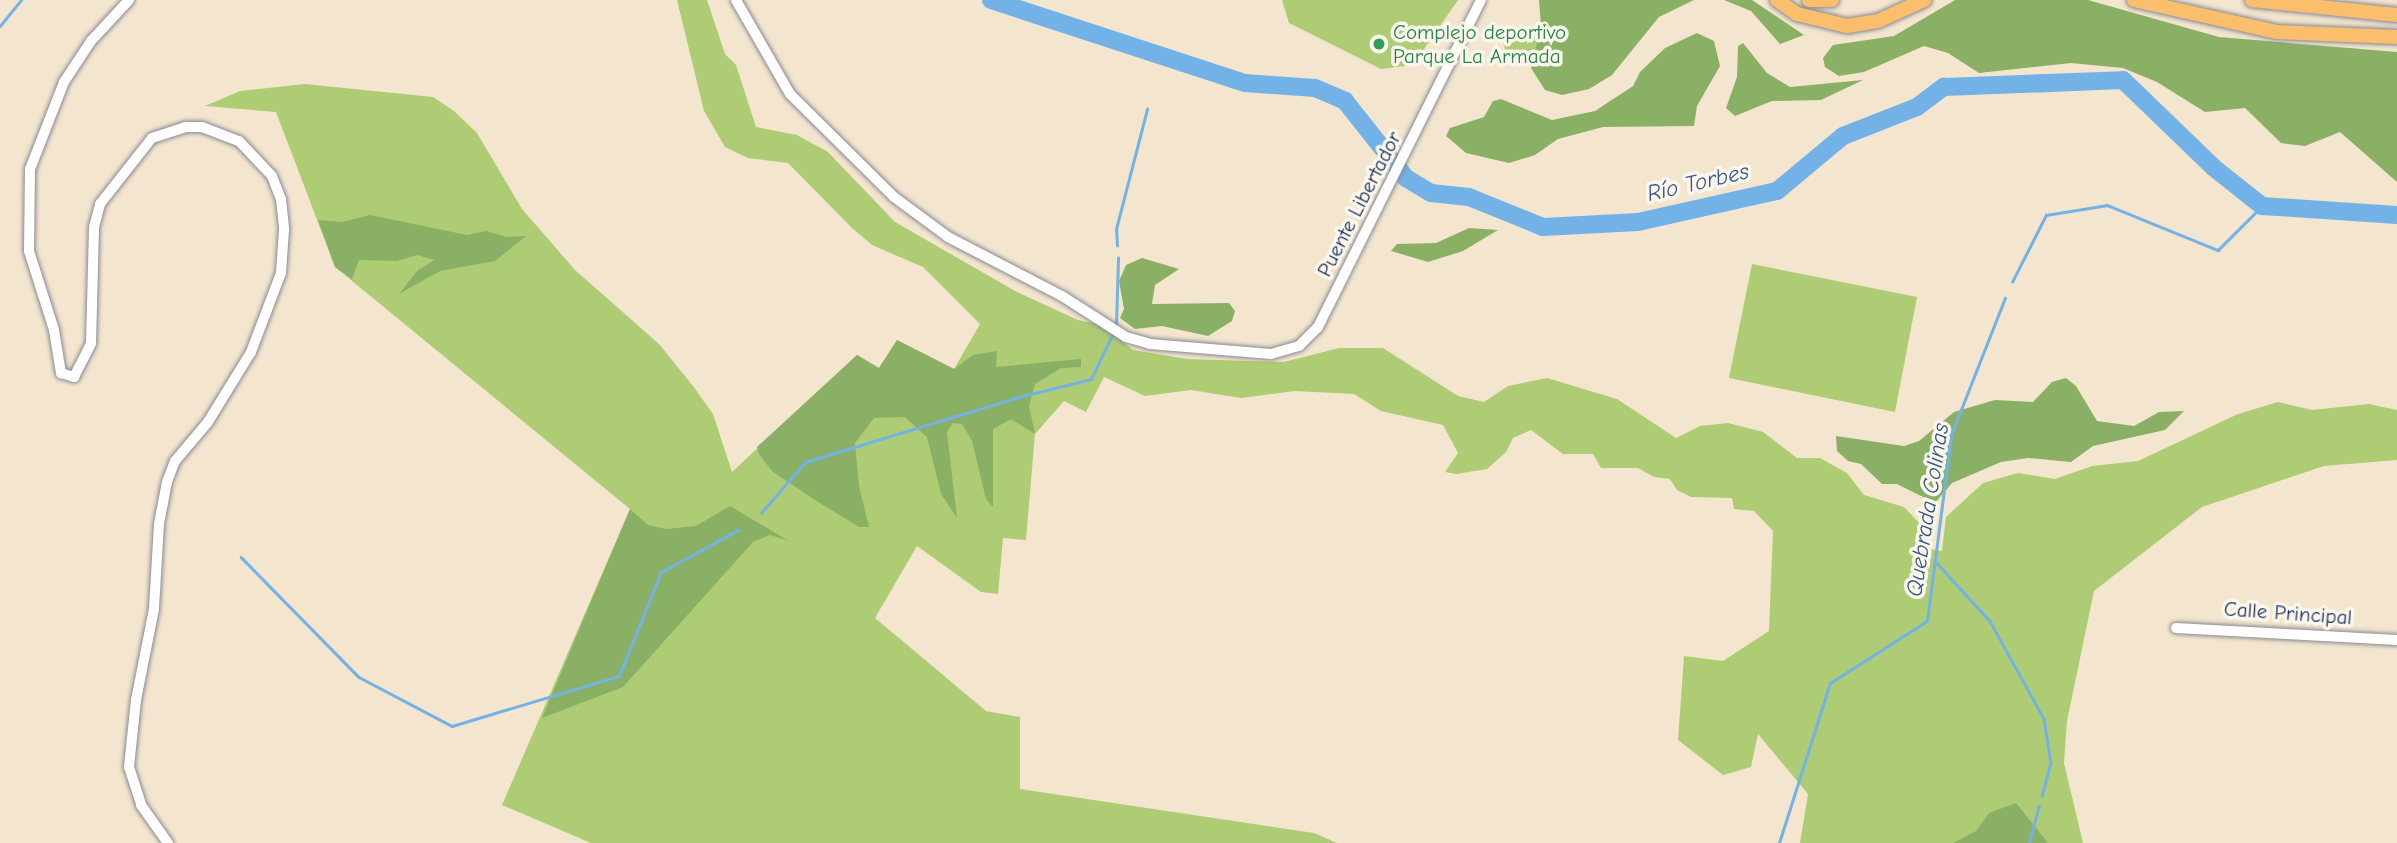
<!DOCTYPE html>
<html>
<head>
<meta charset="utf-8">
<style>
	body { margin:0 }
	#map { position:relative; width:2397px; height:843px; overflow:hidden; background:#f4e6ce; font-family:"Comic Neue",sans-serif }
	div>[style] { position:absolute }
	.green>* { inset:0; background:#aecc73 }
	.forest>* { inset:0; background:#8ab065 }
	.stream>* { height:2.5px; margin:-1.25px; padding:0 1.25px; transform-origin:1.25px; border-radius:1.25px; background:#73b2e6 }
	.river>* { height:18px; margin:-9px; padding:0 9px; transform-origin:9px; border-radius:9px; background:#73b2e6 }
	.roads { filter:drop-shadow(0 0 2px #888a96) drop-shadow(0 0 2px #888a96) }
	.tertiary>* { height:10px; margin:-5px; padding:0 5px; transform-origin:5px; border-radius:5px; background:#fff }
	.motorway>* { height:14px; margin:-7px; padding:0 7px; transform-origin:7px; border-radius:7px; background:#fabe6d }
	.dots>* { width:19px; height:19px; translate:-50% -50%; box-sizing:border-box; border:4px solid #fbf7ec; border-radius:50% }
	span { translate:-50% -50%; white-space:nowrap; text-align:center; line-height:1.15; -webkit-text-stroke:7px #fbf7ec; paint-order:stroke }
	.leisure-label { font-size:21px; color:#27864d }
	.left { translate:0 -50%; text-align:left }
	.street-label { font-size:21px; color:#1b2f5e }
	.water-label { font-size:23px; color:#355687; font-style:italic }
</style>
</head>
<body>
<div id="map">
	<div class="green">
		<div style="clip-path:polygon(677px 0,707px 0,725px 54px,736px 65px,756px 127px,797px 135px,828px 152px,895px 222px,1017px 292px,1078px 320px,1102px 325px,1133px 350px,1187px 359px,1284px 362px,1339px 348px,1383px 348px,1458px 396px,1484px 402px,1508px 386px,1547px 378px,1617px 399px,1676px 438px,1700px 426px,1728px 423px,1763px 432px,1797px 458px,1820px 458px,1847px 473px,1864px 495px,1904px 507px,1925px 529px,1921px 548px,1942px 551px,1946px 517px,1983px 483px,2018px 473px,2055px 479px,2092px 466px,2138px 461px,2238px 414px,2278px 402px,2312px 410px,2369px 404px,2397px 410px,2397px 460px,2324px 466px,2202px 507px,2094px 591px,2067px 721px,2064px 763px,2083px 843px,1800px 843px,1808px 794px,1758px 734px,1751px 767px,1723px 775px,1678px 740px,1684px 656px,1723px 661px,1769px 631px,1773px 531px,1754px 511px,1734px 509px,1732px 498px,1691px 497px,1677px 490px,1670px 479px,1654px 477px,1638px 468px,1601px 468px,1593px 454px,1563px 454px,1531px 430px,1513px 438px,1506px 452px,1487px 469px,1456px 474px,1445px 472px,1458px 453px,1443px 425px,1381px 411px,1354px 394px,1294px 391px,1241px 398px,1191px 390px,1145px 396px,1104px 377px,1086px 412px,1064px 401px,1035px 434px,1026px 540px,1003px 538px,998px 594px,981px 592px,917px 546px,875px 618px,986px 711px,1020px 717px,1020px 789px,1314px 833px,1337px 843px,591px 843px,502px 805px,630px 509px,335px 267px,276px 112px,205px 106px,240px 91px,305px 84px,433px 97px,454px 111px,477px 133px,522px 209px,575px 270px,659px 344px,693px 386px,713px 414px,732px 472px,857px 355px,879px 368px,897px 340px,954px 369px,980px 324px,923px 267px,872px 245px,852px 228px,788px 163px,748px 158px,725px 147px,704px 111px)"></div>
		<div style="clip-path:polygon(1282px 0,1458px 0,1413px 65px,1381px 69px,1289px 23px)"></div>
		<div style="clip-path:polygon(1542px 30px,1548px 49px,1510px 62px,1503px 43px)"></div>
		<div style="clip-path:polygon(1752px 264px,1917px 297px,1895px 412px,1729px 378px)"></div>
	</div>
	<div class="forest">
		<div style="clip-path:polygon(1539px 0,1694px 0,1659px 17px,1612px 75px,1589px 89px,1562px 95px,1545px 90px,1531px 68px,1541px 26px)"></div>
		<div style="clip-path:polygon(1724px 0,1752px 0,1804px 35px,1780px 44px,1751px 11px)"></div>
		<div style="clip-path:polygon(1955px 0,2088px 0,2219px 37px,2397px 52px,2397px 182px,2340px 132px,2305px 146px,2281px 143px,2245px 108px,2205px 112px,2157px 82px,2123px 68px,2071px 63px,1979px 73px,1948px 53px,1924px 46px,1864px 72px,1839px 76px,1825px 67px,1823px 58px,1833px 45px,1894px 36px)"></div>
		<div style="clip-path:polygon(1697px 33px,1714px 41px,1720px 66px,1697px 106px,1694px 126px,1603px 127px,1558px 139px,1535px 155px,1509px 163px,1466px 153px,1446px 136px,1450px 128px,1484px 117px,1493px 101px,1501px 99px,1552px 120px,1595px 111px,1633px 86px,1640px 72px,1665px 48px)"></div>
		<div style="clip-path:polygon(1743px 43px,1767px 73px,1790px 87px,1863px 80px,1821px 100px,1772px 101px,1735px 116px,1726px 108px,1737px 77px,1738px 46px)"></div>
		<div style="clip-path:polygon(370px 215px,467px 235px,486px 231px,507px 237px,526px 236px,495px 261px,440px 271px,399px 294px,418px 270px,435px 260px,417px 255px,397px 261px,359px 260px,352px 279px,335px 267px,318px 220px,342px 222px)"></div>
		<div style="clip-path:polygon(1469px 228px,1498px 230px,1463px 251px,1428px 262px,1391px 251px,1397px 244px,1436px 243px)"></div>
		<div style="clip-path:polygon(1142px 258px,1179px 269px,1155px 285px,1152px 304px,1229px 303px,1235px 311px,1232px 321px,1208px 336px,1162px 326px,1135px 329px,1120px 318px,1124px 309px,1119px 281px,1126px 265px)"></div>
		<div style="clip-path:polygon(897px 340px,954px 369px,973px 355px,997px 351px,996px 367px,1081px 359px,1081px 367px,1061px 368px,1035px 384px,1029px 406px,1035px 434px,1011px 419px,993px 429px,993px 507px,986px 499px,972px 441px,962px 424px,953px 423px,947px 432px,957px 518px,941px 494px,927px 437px,905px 417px,874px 418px,855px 443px,859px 486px,869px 527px,859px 527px,815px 500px,772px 471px,759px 454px,757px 447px,857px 355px,879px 368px)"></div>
		<div style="clip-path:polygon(2066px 378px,2076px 386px,2097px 421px,2134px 426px,2159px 412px,2184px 411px,2165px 430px,2093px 446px,2071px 462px,2028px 458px,2001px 462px,1952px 483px,1935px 503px,1897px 484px,1882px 484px,1861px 464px,1848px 461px,1837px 451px,1836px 436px,1904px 446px,1919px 441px,1954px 412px,1995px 400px,2033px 402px,2052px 382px)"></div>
		<div style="clip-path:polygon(730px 506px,789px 541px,770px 535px,753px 542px,623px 687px,542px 718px,630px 509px,648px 525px,666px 529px,696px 526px)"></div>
		<div style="clip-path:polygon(2016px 803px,2048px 843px,1953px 843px,1976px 831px,1989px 813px)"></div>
	</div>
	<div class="stream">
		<div style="left:0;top:26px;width:33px;rotate:-51deg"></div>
		<div style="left:1117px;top:246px;width:17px;rotate:-93deg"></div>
		<div style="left:1116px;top:229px;width:124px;rotate:-75.5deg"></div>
		<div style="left:2012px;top:282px;width:75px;rotate:-63.1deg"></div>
		<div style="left:2046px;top:215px;width:62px;rotate:-9.3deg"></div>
		<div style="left:2107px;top:205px;width:120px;rotate:22.1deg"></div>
		<div style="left:2218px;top:250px;width:62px;rotate:-45deg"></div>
		<div style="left:1116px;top:326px;width:68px;rotate:-88.3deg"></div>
		<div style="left:761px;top:513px;width:67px;rotate:-49.2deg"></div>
		<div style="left:805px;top:462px;width:220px;rotate:-16.9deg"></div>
		<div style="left:1015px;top:398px;width:78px;rotate:-14deg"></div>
		<div style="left:1091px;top:379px;width:51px;rotate:-64.4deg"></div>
		<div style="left:241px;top:557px;width:168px;rotate:45.5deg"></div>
		<div style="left:359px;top:677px;width:105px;rotate:27.8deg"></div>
		<div style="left:452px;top:726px;width:174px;rotate:-16.7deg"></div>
		<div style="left:619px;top:676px;width:112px;rotate:-68deg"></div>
		<div style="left:661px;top:572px;width:88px;rotate:-28.6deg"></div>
		<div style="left:1937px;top:563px;width:79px;rotate:47.6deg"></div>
		<div style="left:1990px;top:621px;width:112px;rotate:61.1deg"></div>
		<div style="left:2044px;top:719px;width:45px;rotate:81deg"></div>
		<div style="left:2051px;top:763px;width:34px;rotate:105deg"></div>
		<div style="left:1779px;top:843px;width:168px;rotate:-72.3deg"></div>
		<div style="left:1830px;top:683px;width:115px;rotate:-32.6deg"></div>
		<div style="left:1927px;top:621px;width:188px;rotate:-82.6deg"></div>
		<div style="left:1951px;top:435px;width:147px;rotate:-68.5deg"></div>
		<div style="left:2029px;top:843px;width:38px;rotate:-75deg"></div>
	</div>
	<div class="river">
		<div style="left:991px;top:0;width:267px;rotate:18.1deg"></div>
		<div style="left:1245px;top:83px;width:70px;rotate:4.1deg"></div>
		<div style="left:1315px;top:88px;width:33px;rotate:23deg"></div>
		<div style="left:1345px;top:101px;width:98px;rotate:51.6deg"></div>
		<div style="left:1406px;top:178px;width:29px;rotate:31deg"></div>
		<div style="left:1431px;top:193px;width:38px;rotate:6deg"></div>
		<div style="left:1469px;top:197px;width:80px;rotate:22.1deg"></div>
		<div style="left:1543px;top:227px;width:95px;rotate:-3deg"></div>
		<div style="left:1638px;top:222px;width:142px;rotate:-12.6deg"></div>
		<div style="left:1777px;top:191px;width:86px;rotate:-39.8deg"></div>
		<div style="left:1843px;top:136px;width:79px;rotate:-21.4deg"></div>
		<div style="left:1917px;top:107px;width:34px;rotate:-37deg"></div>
		<div style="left:1944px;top:87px;width:179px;rotate:-2.2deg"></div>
		<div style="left:2123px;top:80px;width:125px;rotate:44deg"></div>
		<div style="left:2213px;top:167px;width:63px;rotate:38.5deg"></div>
		<div style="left:2262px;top:206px;width:135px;rotate:3.8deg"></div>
	</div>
	<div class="roads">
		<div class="tertiary">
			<div style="left:129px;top:0;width:56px;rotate:132.8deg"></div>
			<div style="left:91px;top:41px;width:49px;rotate:123.4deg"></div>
			<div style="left:64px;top:82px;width:93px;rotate:111.3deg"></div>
			<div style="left:30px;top:169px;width:82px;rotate:90.7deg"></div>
			<div style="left:29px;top:251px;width:83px;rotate:72.4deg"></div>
			<div style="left:54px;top:330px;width:44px;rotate:80.8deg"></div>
			<div style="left:61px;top:373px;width:14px;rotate:17deg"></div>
			<div style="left:74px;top:377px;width:38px;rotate:-63deg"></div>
			<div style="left:91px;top:343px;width:116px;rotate:-88.5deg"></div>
			<div style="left:94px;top:227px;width:24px;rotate:-75deg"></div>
			<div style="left:100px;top:204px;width:84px;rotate:-51.8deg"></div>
			<div style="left:152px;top:138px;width:36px;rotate:-18deg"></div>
			<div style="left:186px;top:127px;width:16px"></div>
			<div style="left:202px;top:127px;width:40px;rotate:21deg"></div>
			<div style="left:239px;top:141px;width:48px;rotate:46.7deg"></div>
			<div style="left:272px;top:176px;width:25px;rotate:69deg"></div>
			<div style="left:281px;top:199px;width:31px;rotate:84deg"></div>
			<div style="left:284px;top:230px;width:43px;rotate:94deg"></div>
			<div style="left:281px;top:273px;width:85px;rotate:110.8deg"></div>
			<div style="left:251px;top:352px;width:82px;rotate:121.6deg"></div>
			<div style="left:208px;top:422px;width:51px;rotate:130.2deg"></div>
			<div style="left:175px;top:461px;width:22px;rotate:111deg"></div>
			<div style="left:167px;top:482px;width:43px;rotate:100.8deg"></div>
			<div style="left:159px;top:524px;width:85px;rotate:93.4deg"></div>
			<div style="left:154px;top:609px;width:93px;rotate:101.2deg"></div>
			<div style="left:136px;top:700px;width:67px;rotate:96deg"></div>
			<div style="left:129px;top:767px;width:40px;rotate:72deg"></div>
			<div style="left:141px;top:805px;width:47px;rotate:54.6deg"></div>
			<div style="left:736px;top:0;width:108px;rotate:60.1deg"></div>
			<div style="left:790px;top:94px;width:146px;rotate:44.7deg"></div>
			<div style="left:894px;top:197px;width:67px;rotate:36.5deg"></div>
			<div style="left:948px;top:237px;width:128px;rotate:27.4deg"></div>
			<div style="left:1062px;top:296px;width:76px;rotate:32.6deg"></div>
			<div style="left:1126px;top:337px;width:25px;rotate:16deg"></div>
			<div style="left:1150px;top:344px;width:121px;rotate:4.7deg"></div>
			<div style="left:1271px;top:354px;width:29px;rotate:-16deg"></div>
			<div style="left:1299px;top:346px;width:27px;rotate:-45deg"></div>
			<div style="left:1318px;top:327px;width:365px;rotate:-63.5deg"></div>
			<div style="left:2176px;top:628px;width:221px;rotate:3.1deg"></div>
		</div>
		<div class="motorway">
			<div style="left:1777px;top:0;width:24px;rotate:35deg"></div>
			<div style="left:1797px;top:14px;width:51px;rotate:13.5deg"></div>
			<div style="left:1847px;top:26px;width:31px;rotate:-9deg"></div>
			<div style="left:1878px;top:21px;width:51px;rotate:-24.5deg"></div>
			<div style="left:1809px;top:0;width:23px"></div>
			<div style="left:2134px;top:0;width:147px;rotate:12.6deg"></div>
			<div style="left:2277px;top:32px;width:120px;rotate:2.4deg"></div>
			<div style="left:2252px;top:0;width:146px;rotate:5.9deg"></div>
		</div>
	</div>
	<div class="dots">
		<div style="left:1379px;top:44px;background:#2e9e5b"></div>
	</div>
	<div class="leisure-label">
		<span class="left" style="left:1393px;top:44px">Complejo deportivo<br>Parque La Armada</span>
	</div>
	<div class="street-label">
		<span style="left:1359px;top:204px;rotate:-63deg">Puente Libertador</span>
		<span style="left:2288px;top:613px;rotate:4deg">Calle Principal</span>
	</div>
	<div class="water-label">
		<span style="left:1698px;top:183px;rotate:-13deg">Río Torbes</span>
		<span style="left:1928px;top:510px;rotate:-81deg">Quebrada Colinas</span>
	</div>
</div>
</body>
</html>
